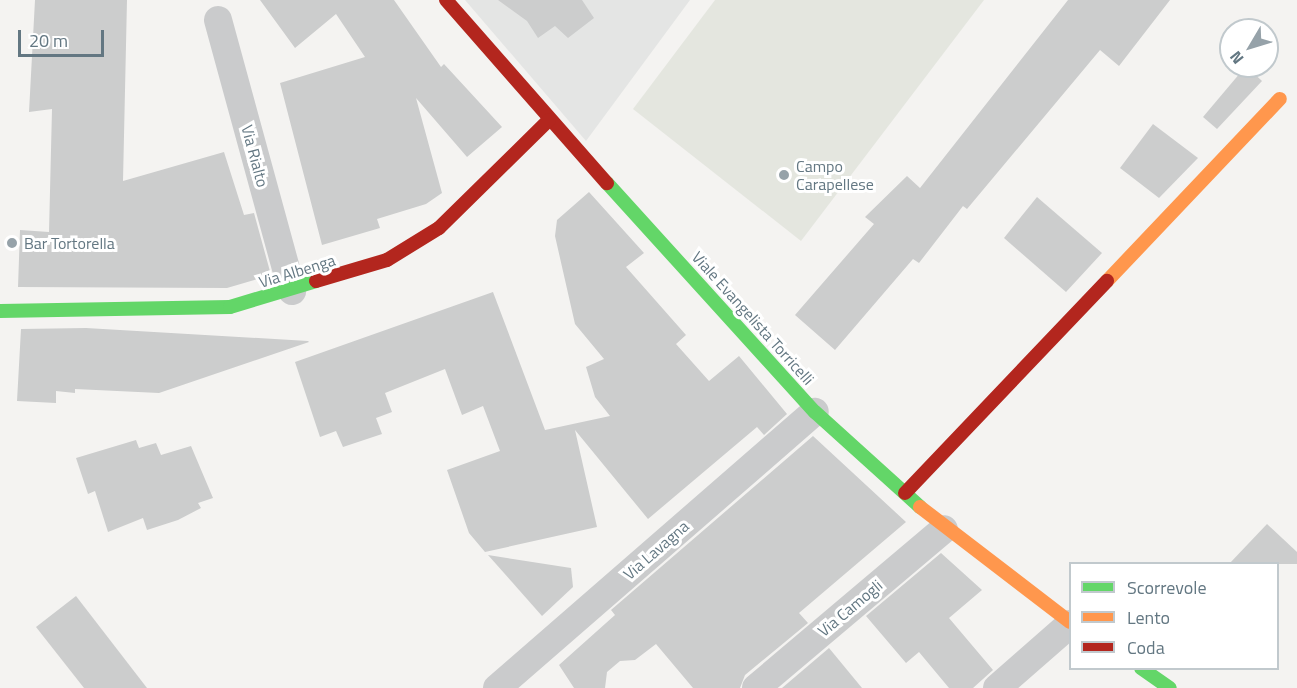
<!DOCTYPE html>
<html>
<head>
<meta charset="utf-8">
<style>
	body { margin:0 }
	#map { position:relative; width:1297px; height:688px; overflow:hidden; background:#f4f3f1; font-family:"Titillium Web",sans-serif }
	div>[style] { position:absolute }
	.built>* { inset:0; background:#e4e5e4 }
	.green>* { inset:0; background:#e4e6df }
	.building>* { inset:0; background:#cccdcd }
	.street>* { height:28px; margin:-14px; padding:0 14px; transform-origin:14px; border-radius:14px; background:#cacbcc }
	.fast>* { height:14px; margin:-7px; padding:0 7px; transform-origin:7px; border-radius:7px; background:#63d668 }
	.slow>* { height:14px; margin:-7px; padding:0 7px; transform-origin:7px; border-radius:7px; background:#ff974d }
	.jam>* { height:14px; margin:-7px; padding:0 7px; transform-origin:7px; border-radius:7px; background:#b3261e }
	.dots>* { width:16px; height:16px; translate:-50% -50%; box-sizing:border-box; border:3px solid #fff; border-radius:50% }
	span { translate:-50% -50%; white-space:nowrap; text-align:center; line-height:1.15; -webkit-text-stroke:6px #fff; paint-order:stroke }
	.street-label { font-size:16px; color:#637782 }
	.poi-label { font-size:16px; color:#637782 }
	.left { translate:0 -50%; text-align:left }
	.legend { position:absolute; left:1069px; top:562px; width:210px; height:108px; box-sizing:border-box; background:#fff; border:2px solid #c1c9cd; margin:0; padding:8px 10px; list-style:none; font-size:18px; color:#637782 }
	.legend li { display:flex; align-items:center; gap:12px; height:30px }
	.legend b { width:30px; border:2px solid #c1c9cd }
	.north { position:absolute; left:1219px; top:18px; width:60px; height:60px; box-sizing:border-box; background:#fff; border:2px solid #c1c9cd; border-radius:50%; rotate:232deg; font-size:16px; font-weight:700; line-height:24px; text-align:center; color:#637782 }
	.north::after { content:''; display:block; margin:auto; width:21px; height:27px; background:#96a2a9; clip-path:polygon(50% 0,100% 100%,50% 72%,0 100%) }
	.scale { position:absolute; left:18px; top:30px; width:86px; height:27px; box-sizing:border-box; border:3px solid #637782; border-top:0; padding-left:8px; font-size:18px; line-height:21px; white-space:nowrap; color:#637782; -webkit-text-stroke:4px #fff; paint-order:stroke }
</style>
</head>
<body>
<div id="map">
	<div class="built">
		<div style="clip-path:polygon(465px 0,690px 0,586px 141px)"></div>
	</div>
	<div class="green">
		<div style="clip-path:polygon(715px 0,984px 0,801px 241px,633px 109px)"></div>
	</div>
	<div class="building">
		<div style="clip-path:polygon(35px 0,127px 0,123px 181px,224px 152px,244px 215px,254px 213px,271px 275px,227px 288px,18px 287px,20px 230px,49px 232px,52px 109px,29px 112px)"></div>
		<div style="clip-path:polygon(260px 0,394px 0,441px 67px,444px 64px,502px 127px,467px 157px,416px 98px,442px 193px,426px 204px,377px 219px,380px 228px,322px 245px,280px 83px,365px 57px,336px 14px,295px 48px)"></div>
		<div style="clip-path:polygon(498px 0,582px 0,594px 18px,568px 38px,555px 26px,538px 38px,527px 21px)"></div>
		<div style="clip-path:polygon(1068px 0,1170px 0,1119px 66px,1100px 50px,967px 209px,963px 206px,919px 263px,913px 259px,835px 350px,795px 315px,874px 224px,865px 217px,907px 176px,920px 188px)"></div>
		<div style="clip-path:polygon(1246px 66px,1262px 81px,1217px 129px,1203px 117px)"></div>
		<div style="clip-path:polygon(1153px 124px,1198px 158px,1159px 198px,1120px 168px)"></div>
		<div style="clip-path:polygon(589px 192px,644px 253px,626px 267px,686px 335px,676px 344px,709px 381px,739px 356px,787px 414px,764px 435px,757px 427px,648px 519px,575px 430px,597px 527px,485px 552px,469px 533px,447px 470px,500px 451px,483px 406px,462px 415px,445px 369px,385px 393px,392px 412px,376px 418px,382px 434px,343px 447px,336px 431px,320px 437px,295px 362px,493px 292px,545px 430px,610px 416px,595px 397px,586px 367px,604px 359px,575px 324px,555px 236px,557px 220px)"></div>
		<div style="clip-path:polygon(1037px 197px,1102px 253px,1066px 292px,1004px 238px)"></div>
		<div style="clip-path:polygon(86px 328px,308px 341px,309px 342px,159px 393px,75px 389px,75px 393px,56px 391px,56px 403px,17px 401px,21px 329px)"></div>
		<div style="clip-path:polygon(813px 436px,906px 522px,799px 613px,808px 623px,745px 675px,740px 688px,693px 688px,656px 644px,635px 660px,620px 661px,607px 672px,605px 688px,574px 688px,559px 665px,615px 615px,611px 610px)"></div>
		<div style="clip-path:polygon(136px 440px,139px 448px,156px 443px,161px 455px,191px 446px,213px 498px,198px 503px,201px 508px,178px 520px,147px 530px,143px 518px,108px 532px,95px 491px,88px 494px,76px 458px)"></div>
		<div style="clip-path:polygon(1267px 524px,1297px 552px,1297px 564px,1229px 564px)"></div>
		<div style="clip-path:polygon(941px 553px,982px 590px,949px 618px,993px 670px,973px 688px,949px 688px,919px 652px,906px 663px,866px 616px)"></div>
		<div style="clip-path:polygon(488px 555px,571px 568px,573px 587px,542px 616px)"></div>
		<div style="clip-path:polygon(76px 596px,147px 688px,84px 688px,36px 627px)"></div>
		<div style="clip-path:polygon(829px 648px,862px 688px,782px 688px)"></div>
	</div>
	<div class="street">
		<div style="left:218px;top:20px;width:281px;rotate:74.7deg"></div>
		<div style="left:497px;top:688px;width:421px;rotate:-41deg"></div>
		<div style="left:756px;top:688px;width:246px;rotate:-40.2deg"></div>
		<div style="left:997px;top:688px;width:97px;rotate:-41.2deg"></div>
	</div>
	<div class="fast">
		<div style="left:607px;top:183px;width:309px;rotate:47.8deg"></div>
		<div style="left:815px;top:412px;width:142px;rotate:42.1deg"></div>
		<div style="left:0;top:311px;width:230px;rotate:-1deg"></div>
		<div style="left:230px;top:307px;width:90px;rotate:-16.8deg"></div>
		<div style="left:1141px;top:668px;width:35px;rotate:35deg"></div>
	</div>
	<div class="slow">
		<div style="left:1107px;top:281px;width:251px;rotate:-46.5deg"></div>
		<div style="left:920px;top:507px;width:189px;rotate:37.5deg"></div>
	</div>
	<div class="jam">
		<div style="left:446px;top:0;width:244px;rotate:48.7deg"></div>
		<div style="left:316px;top:281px;width:74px;rotate:-16.5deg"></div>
		<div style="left:387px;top:260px;width:61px;rotate:-31.6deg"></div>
		<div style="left:439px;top:228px;width:154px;rotate:-44.5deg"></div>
		<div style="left:905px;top:493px;width:293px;rotate:-46.4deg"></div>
	</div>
	<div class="dots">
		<div style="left:784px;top:175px;background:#96a2a9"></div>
		<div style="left:12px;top:243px;background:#96a2a9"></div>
	</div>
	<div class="street-label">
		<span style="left:255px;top:156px;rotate:75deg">Via Rialto</span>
		<span style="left:297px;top:271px;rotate:-17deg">Via Albenga</span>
		<span style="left:753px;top:318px;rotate:48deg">Viale Evangelista Torricelli</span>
		<span style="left:656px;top:550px;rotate:-41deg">Via Lavagna</span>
		<span style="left:850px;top:608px;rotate:-40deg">Via Camogli</span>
	</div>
	<div class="poi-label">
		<span class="left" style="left:796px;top:175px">Campo<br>Carapellese</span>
		<span class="left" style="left:24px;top:243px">Bar Tortorella</span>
	</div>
	<ul class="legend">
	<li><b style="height:8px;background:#63d668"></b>Scorrevole</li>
	<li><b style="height:8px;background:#ff974d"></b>Lento</li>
	<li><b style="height:8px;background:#b3261e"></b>Coda</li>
	</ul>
	<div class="north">N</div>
	<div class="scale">20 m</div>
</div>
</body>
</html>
